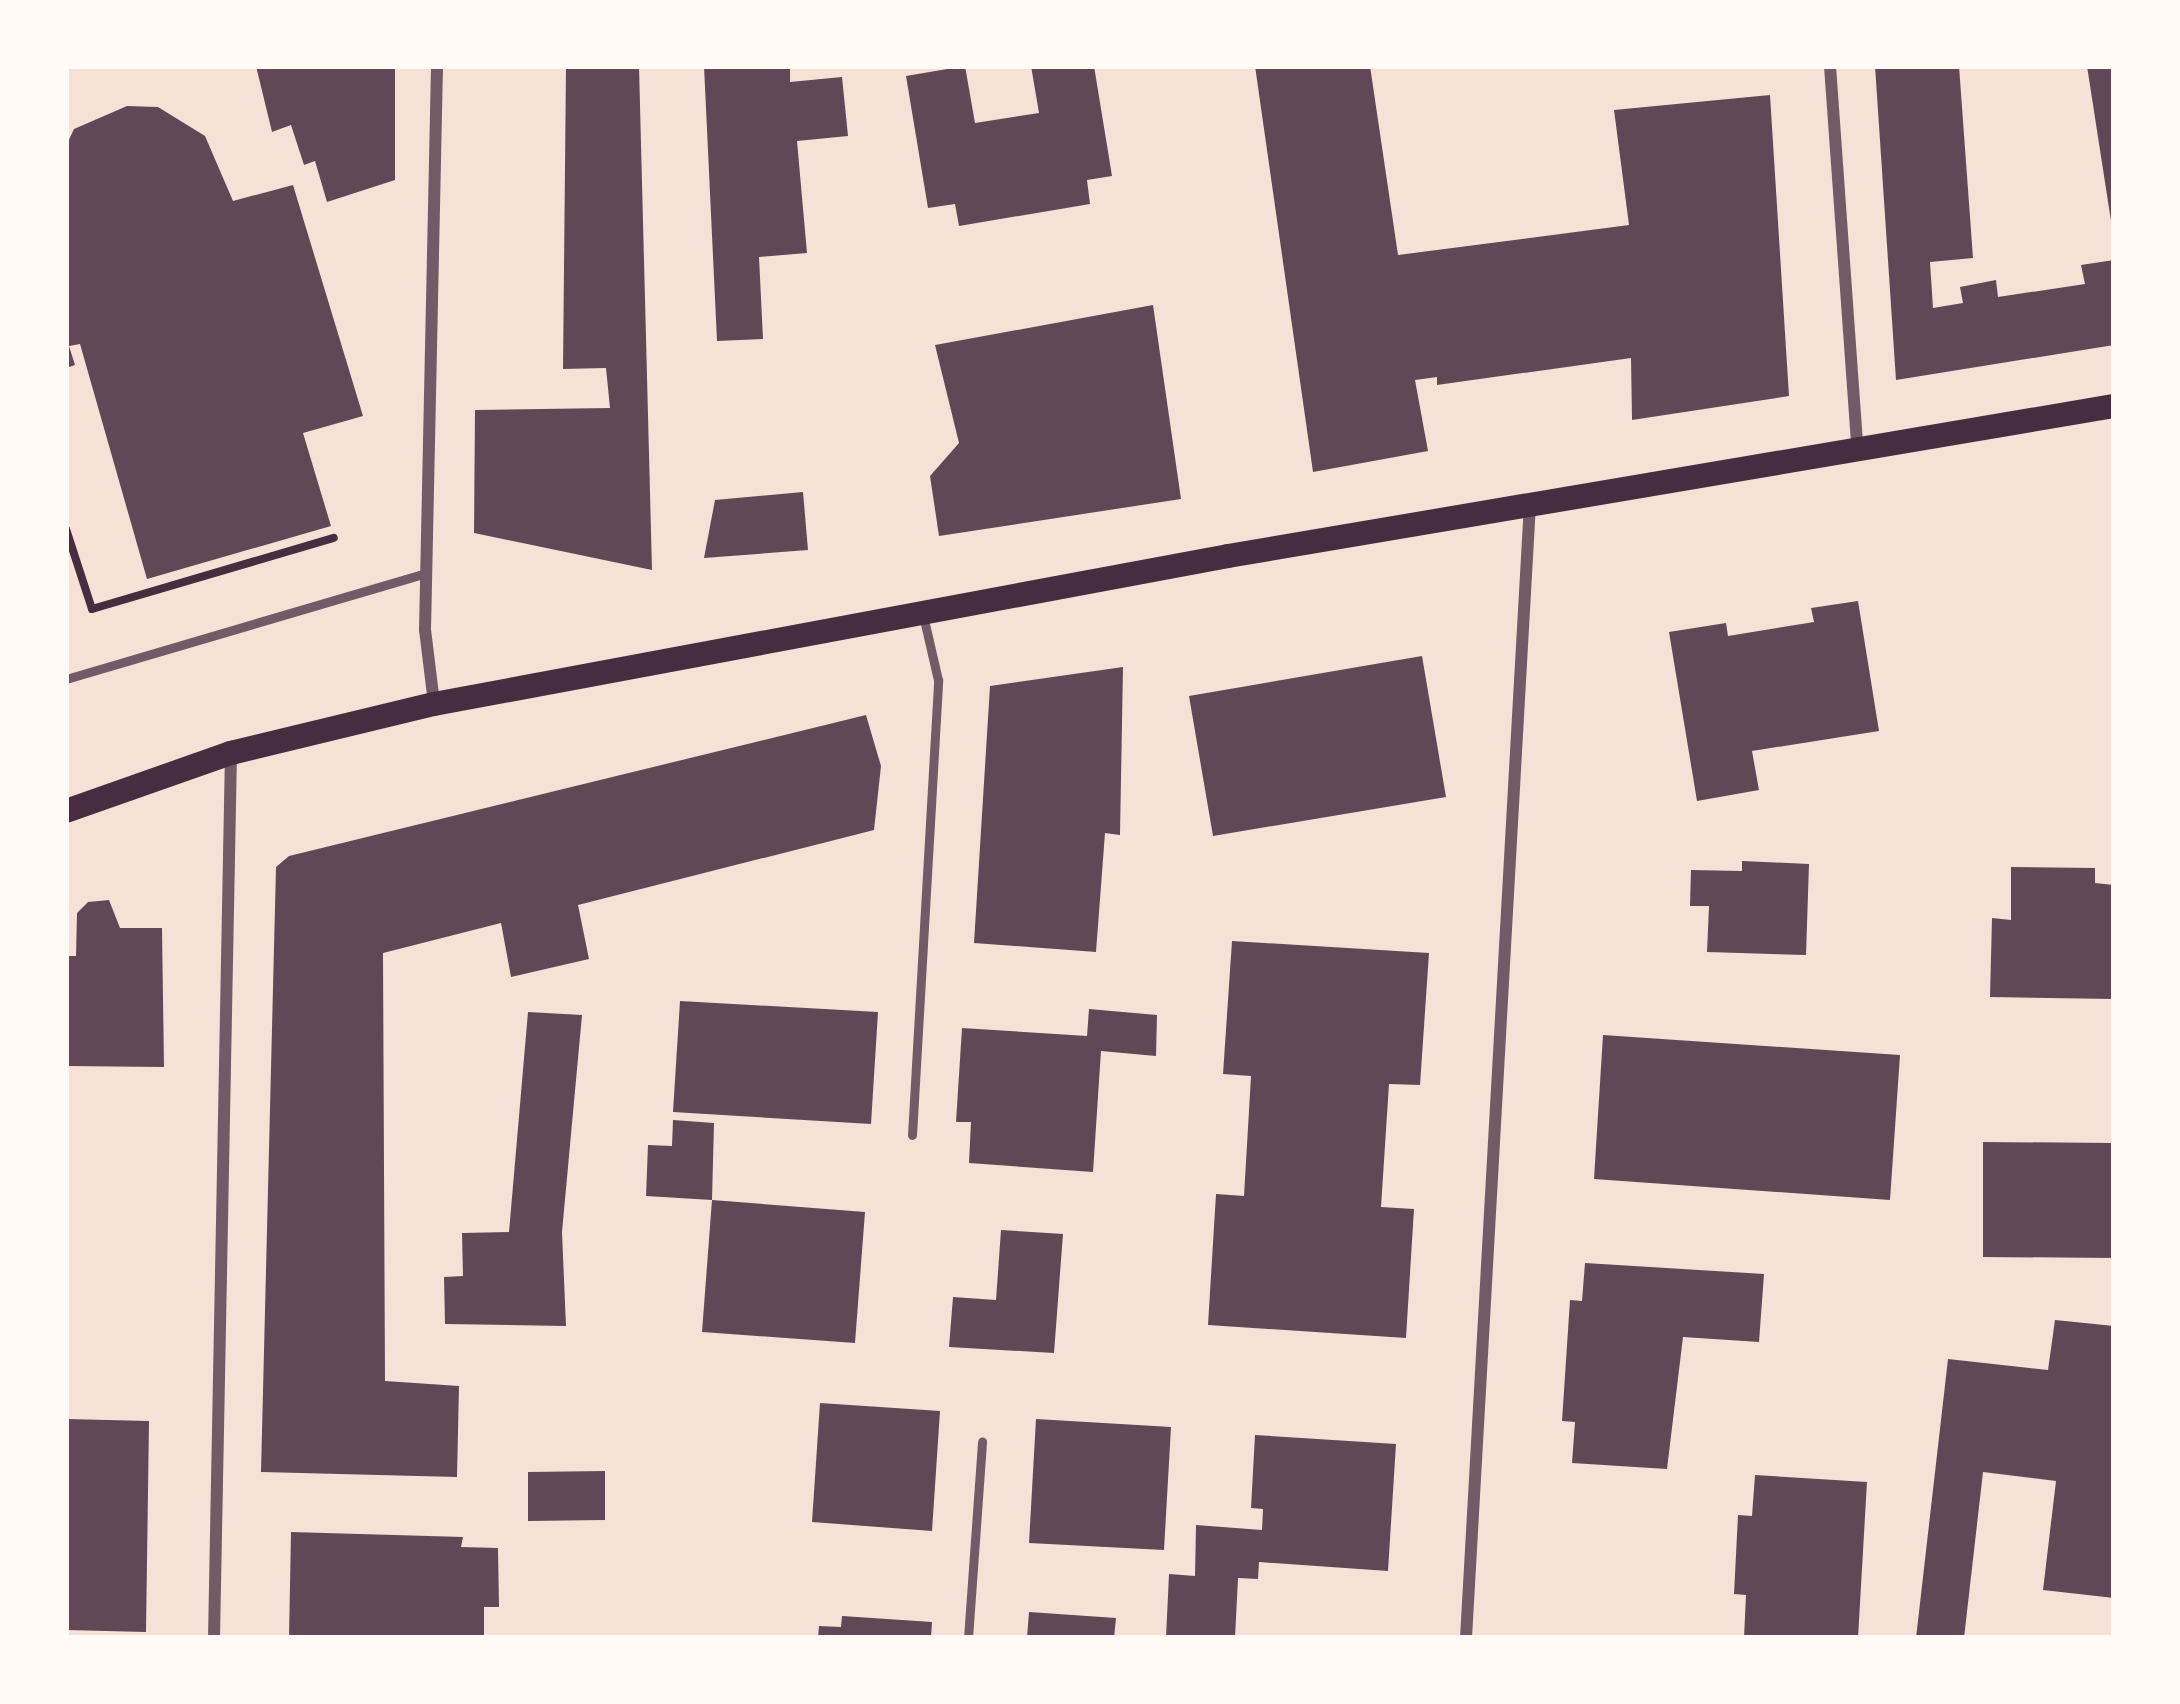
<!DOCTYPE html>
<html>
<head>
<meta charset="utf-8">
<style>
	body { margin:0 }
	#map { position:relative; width:2180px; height:1704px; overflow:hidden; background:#f7e1d7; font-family:"Alegreya Sans",sans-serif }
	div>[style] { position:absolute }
	.building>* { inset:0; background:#644757 }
	.path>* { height:8px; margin:-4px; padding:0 4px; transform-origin:4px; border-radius:4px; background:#4a2c40 }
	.service>* { height:9px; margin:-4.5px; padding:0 4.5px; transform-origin:4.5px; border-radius:4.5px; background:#755966 }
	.minor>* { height:12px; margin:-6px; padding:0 6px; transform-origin:6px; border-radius:6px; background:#755966 }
	.secondary>* { height:24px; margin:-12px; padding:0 12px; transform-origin:12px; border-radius:12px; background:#4a2c40 }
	span { translate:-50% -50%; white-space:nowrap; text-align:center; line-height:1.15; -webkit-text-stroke:10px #fffaf5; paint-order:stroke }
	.frame { position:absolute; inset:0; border:69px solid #fffaf5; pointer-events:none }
</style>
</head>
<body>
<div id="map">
	<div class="building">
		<div style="clip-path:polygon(256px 66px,395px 66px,395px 180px,327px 202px,315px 161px,304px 165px,291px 125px,272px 132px)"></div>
		<div style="clip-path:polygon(566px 66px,639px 66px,652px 570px,474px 533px,475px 410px,610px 408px,606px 368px,563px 369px)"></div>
		<div style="clip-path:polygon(704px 66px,790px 66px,790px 82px,842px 77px,848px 136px,797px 141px,807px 253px,759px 257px,763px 339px,717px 341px)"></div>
		<div style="clip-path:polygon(965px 66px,975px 123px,1039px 113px,1031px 66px,1094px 66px,1112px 176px,1087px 180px,1090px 204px,959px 226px,955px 204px,928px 208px,906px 76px)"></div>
		<div style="clip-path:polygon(1255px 66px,1370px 66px,1398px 255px,1629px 225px,1614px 110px,1770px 95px,1789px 396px,1632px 420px,1631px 358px,1437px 385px,1437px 377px,1415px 380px,1428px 451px,1313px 472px)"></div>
		<div style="clip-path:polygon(1875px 66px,1959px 66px,1973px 258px,1930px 262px,1933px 308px,1963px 303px,1960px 287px,1996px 280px,1998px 297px,2085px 284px,2081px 265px,2114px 260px,2114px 345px,1896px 380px)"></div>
		<div style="clip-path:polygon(2087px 66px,2114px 66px,2114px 221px,2111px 221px)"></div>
		<div style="clip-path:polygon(127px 106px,158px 107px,205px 136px,233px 201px,293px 185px,363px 416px,303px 433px,331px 526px,147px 579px,80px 344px,69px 346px,75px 365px,66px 368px,66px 146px,74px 129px)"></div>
		<div style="clip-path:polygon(1153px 305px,1181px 499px,939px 536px,930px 476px,959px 443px,935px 345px)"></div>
		<div style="clip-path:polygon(803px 492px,808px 550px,704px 558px,715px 500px)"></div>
		<div style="clip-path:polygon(1858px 601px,1879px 731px,1752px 751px,1759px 790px,1697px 801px,1669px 632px,1726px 623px,1728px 636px,1814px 622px,1811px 608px)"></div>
		<div style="clip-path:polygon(1422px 656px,1446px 797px,1213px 836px,1189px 696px)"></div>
		<div style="clip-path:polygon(1123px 667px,1120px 835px,1105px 833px,1096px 952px,974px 943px,990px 686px)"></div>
		<div style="clip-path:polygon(866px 715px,881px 766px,874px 830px,578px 905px,589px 959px,511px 977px,501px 923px,383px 953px,385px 1381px,459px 1386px,457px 1477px,261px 1472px,276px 867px,289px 856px)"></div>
		<div style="clip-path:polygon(1742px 861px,1809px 864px,1806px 955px,1707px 952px,1709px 906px,1690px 906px,1691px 870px,1742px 871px)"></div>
		<div style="clip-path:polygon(2011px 867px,2095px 868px,2095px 883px,2114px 885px,2114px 999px,1990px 997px,1992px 918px,2011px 920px)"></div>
		<div style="clip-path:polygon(109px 900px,120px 928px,162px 928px,164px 1067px,66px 1066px,66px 956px,76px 956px,77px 913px,88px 902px)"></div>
		<div style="clip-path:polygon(1232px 941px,1429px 953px,1420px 1085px,1389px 1084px,1381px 1207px,1414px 1209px,1406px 1338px,1208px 1325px,1216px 1194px,1244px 1196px,1251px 1076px,1223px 1074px)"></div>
		<div style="clip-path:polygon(680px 1001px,878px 1012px,871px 1124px,673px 1112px)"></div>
		<div style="clip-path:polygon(1089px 1009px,1157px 1015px,1156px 1056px,1101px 1051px,1093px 1172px,969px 1163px,971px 1122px,956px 1122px,962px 1028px,1087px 1036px)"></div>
		<div style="clip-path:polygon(528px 1012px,582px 1015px,562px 1232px,566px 1326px,445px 1324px,444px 1277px,463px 1276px,462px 1233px,509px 1232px)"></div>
		<div style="clip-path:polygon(1603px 1035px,1900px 1055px,1890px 1200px,1594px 1179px)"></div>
		<div style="clip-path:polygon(673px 1120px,714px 1123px,712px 1200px,646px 1196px,648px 1145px,672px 1146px)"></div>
		<div style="clip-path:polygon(1983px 1142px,2114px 1143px,2114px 1258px,1983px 1257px)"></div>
		<div style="clip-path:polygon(712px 1200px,865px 1212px,855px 1343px,702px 1332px)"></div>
		<div style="clip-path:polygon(1001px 1230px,1063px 1234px,1054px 1353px,949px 1347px,953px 1297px,996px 1300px)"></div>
		<div style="clip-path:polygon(1585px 1263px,1764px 1274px,1759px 1342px,1683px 1337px,1667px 1469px,1572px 1463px,1575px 1422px,1562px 1421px,1570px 1300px,1582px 1301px)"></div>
		<div style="clip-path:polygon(2055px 1320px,2114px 1326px,2114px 1598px,2043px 1590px,2056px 1481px,1983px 1472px,1964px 1638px,1916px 1638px,1948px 1359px,2048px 1370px)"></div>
		<div style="clip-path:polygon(820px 1403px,940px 1411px,932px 1531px,812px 1522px)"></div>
		<div style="clip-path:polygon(66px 1419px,149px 1421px,146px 1632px,66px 1630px)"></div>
		<div style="clip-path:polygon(1036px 1419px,1171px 1427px,1164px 1550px,1029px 1543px)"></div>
		<div style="clip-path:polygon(1255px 1435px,1396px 1444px,1388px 1571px,1259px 1562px,1258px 1579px,1238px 1578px,1235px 1638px,1166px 1638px,1169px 1574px,1195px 1576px,1196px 1525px,1262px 1530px,1263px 1509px,1251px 1508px)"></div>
		<div style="clip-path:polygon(605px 1471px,605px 1520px,528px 1521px,528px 1472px)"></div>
		<div style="clip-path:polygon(1755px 1475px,1867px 1482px,1858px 1638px,1744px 1638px,1746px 1595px,1734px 1594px,1738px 1515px,1752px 1516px)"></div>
		<div style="clip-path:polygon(291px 1532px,463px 1537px,461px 1547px,498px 1548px,499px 1607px,484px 1607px,484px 1638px,289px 1638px)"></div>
		<div style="clip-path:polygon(1029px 1612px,1116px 1618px,1114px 1638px,1027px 1638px)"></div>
		<div style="clip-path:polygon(842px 1616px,932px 1622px,931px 1638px,818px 1638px,819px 1626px,841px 1627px)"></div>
	</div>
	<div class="path">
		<div style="left:66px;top:529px;width:84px;rotate:72deg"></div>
		<div style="left:92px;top:609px;width:252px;rotate:-16.4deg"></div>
	</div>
	<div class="service">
		<div style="left:66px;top:679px;width:376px;rotate:-16.4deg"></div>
		<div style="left:912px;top:1135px;width:456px;rotate:-86.7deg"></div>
		<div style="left:938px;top:680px;width:67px;rotate:-103deg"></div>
		<div style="left:968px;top:1638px;width:197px;rotate:-85.9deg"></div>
	</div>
	<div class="minor">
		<div style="left:1830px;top:66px;width:381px;rotate:85.9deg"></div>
		<div style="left:434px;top:703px;width:74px;rotate:-97deg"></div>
		<div style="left:425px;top:630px;width:564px;rotate:-88.78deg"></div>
		<div style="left:214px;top:1638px;width:883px;rotate:-88.9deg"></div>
		<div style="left:1466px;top:1638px;width:1137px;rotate:-86.77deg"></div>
	</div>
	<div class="secondary">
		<div style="left:66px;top:811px;width:175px;rotate:-19.4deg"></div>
		<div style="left:231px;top:753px;width:209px;rotate:-13.6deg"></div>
		<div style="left:434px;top:704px;width:808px;rotate:-10.56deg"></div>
		<div style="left:1228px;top:556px;width:899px;rotate:-9.61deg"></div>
	</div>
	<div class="frame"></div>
</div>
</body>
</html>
